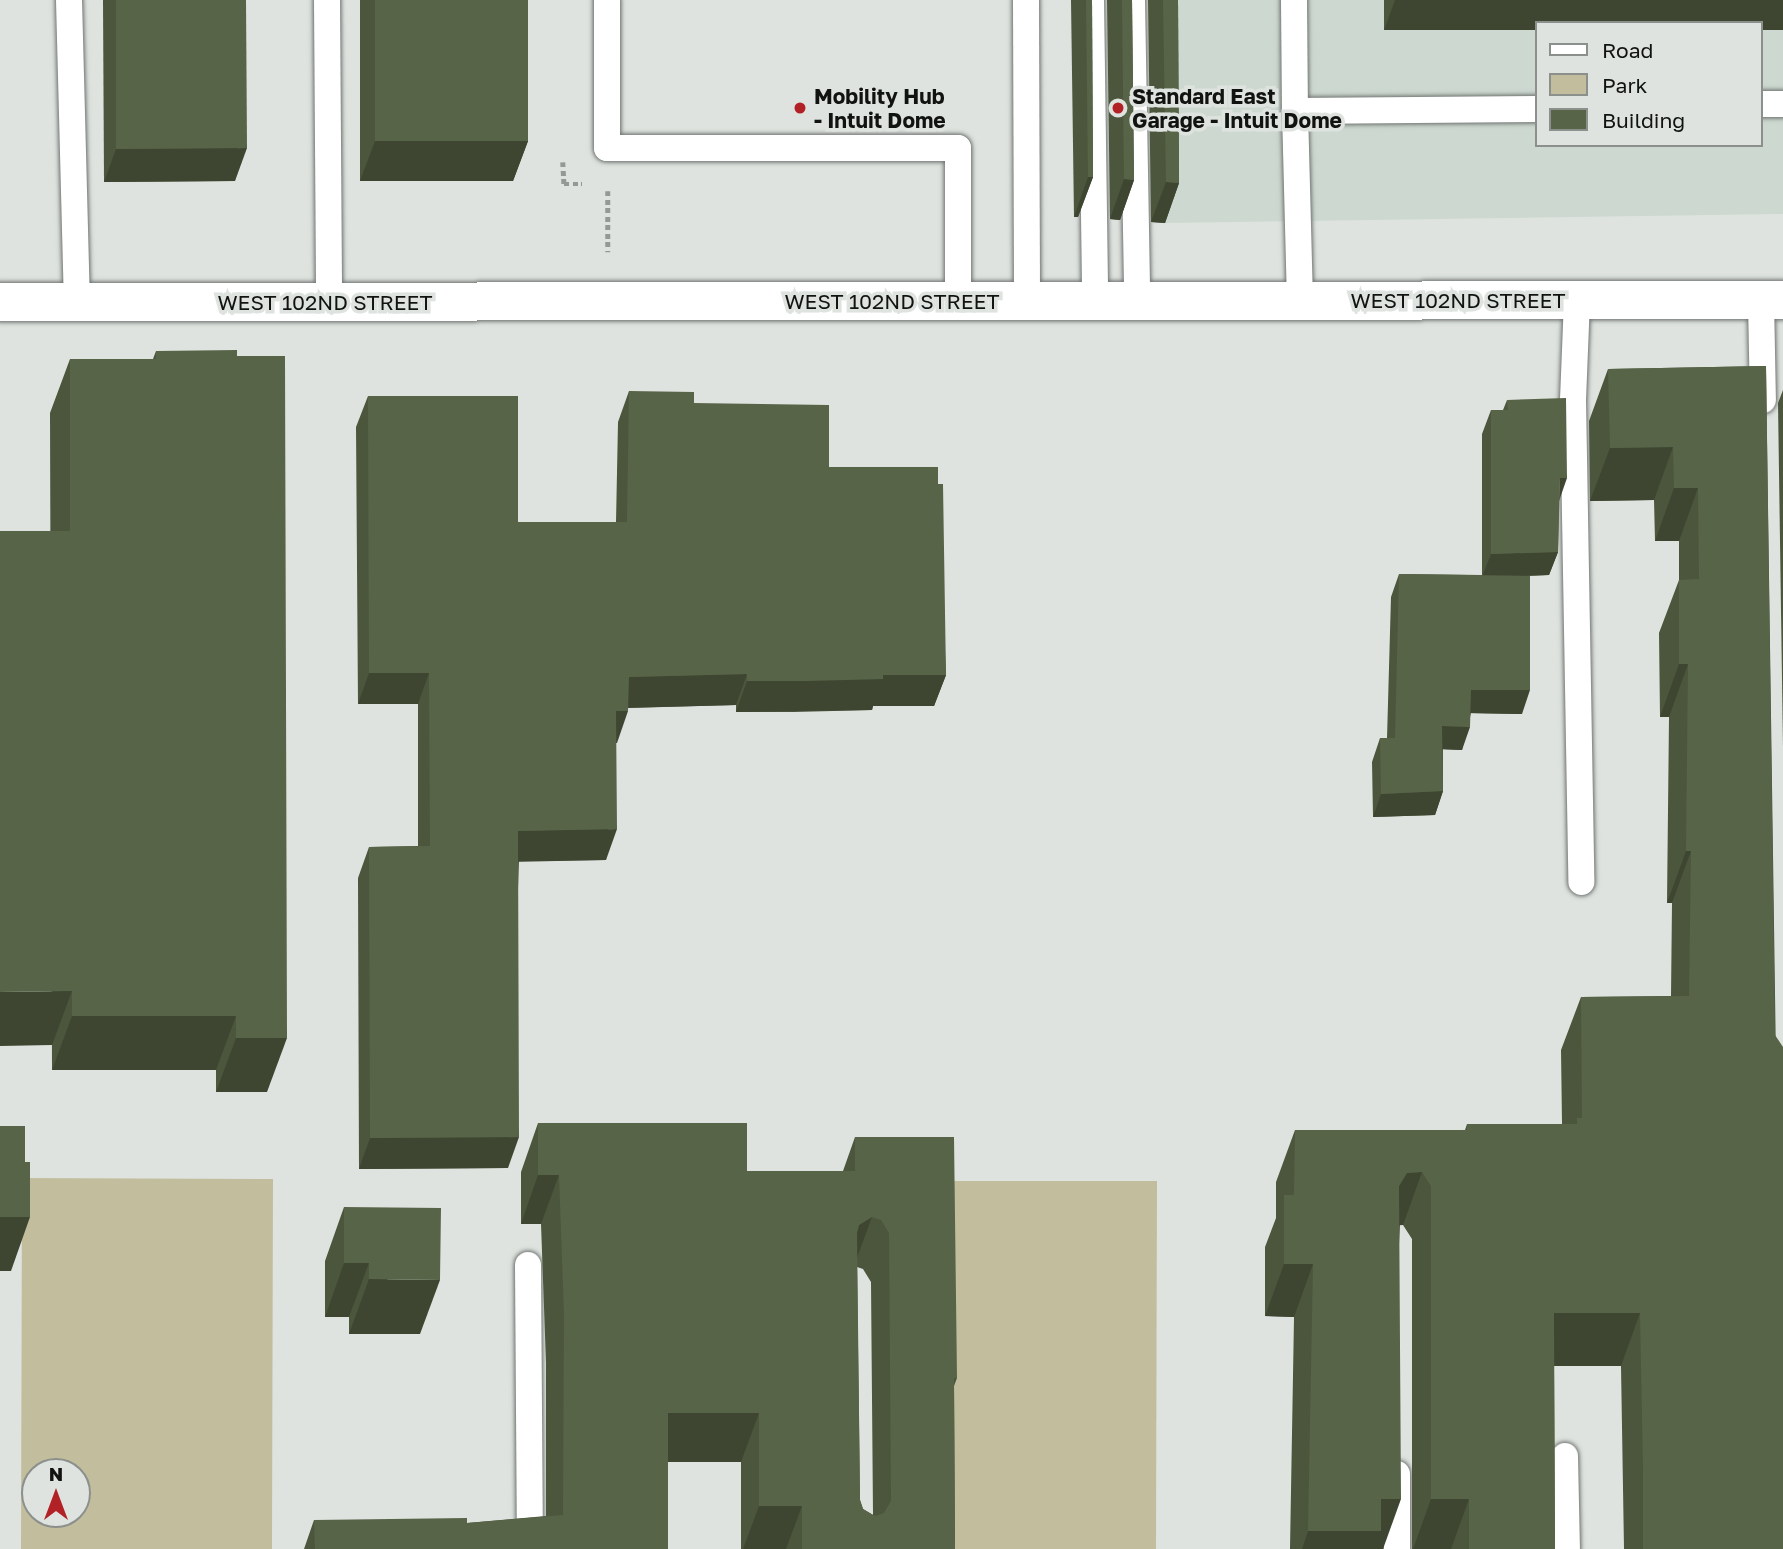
<!DOCTYPE html>
<html>
<head>
<meta charset="utf-8">
<style>
	body { margin:0 }
	#map { position:relative; width:1783px; height:1549px; overflow:hidden; background:#dee3df; font-family:"Golos Text",sans-serif }
	div>[style] { position:absolute }
	.built>* { inset:0; background:#cdd9d0 }
	.green>* { inset:0; background:#c2be9d }
	.path>* { height:4.5px; margin-top:-2.25px; transform-origin:0; background:repeating-linear-gradient(90deg,#959996 0 5px,transparent 0 8.5px) }
	.roads { filter:drop-shadow(0 0 2px #717572) drop-shadow(0 0 2px #717572) }
	.service>* { height:26px; margin:-13px; padding:0 13px; transform-origin:13px; border-radius:13px; background:#fff }
	.minor>* { height:38px; margin:-19px; padding:0 19px; transform-origin:19px; border-radius:19px; background:#fff }
	.wall>* { inset:0; background:#4c563d }
	.shaded-wall>* { inset:0; background:#3e4632 }
	.building>* { inset:0; background:#586447 }
	.dots>* { width:19px; height:19px; translate:-50% -50%; box-sizing:border-box; border:4px solid #dee3df; border-radius:50% }
	span { translate:-50% -50%; white-space:nowrap; text-align:center; line-height:1.15; -webkit-text-stroke:7px #dee3df; paint-order:stroke }
	.poi-label { font-size:21px; color:#111311; font-weight:700 }
	.left { translate:0 -50%; text-align:left }
	.street-label { font-size:21px; color:#111311 }
	.legend { position:absolute; left:1535px; top:21px; width:228px; height:126px; box-sizing:border-box; background:#dee3df; border:2px solid #8c908d; margin:0; padding:9px 12px; list-style:none; font-size:21px; color:#111311 }
	.legend li { display:flex; align-items:center; gap:14px; height:35px }
	.legend b { width:35px; border:2px solid #8c908d }
	.north { position:absolute; left:21px; top:1458px; width:70px; height:70px; box-sizing:border-box; background:#dee3df; border:2px solid #8c908d; border-radius:50%; rotate:0deg; font-size:19px; font-weight:700; line-height:28px; text-align:center; color:#111311 }
	.north::after { content:''; display:block; margin:auto; width:24px; height:32px; background:#b22125; clip-path:polygon(50% 0,100% 100%,50% 72%,0 100%) }
</style>
</head>
<body>
<div id="map">
	<div class="built">
		<div style="clip-path:polygon(evenodd,1164px 0,1783px 0,1783px 214px,1164px 223px,1164px 0,1536px 23px,1760px 23px,1760px 145px,1536px 145px,1536px 23px)"></div>
	</div>
	<div class="green">
		<div style="clip-path:polygon(evenodd,22px 1178px,273px 1179px,272px 1549px,21px 1549px,22px 1178px,35px 1472px,77px 1472px,77px 1514px,35px 1514px,35px 1472px)"></div>
		<div style="clip-path:polygon(950px 1181px,1157px 1181px,1156px 1549px,950px 1549px)"></div>
	</div>
	<div class="path">
		<div style="left:563px;top:162px;width:22px;rotate:87deg"></div>
		<div style="left:564px;top:184px;width:18px"></div>
		<div style="left:608px;top:191px;width:61px;rotate:90deg"></div>
	</div>
	<div class="roads">
		<div class="service">
			<div style="left:69px;top:0;width:302px;rotate:88.5deg"></div>
			<div style="left:327px;top:0;width:302px;rotate:89.6deg"></div>
			<div style="left:607px;top:0;width:148px;rotate:90deg"></div>
			<div style="left:607px;top:148px;width:351px"></div>
			<div style="left:958px;top:148px;width:153px;rotate:90deg"></div>
			<div style="left:1026px;top:0;width:301px;rotate:89.8deg"></div>
			<div style="left:1091px;top:0;width:301px;rotate:89.2deg"></div>
			<div style="left:1132px;top:0;width:301px;rotate:89deg"></div>
			<div style="left:1294px;top:0;width:111px;rotate:89.5deg"></div>
			<div style="left:1295px;top:111px;width:241px;rotate:-0.5deg"></div>
			<div style="left:1760px;top:104px;width:23px"></div>
			<div style="left:1295px;top:111px;width:190px;rotate:88.5deg"></div>
			<div style="left:1577px;top:300px;width:100px;rotate:92.3deg"></div>
			<div style="left:1573px;top:400px;width:482px;rotate:89deg"></div>
			<div style="left:1761px;top:300px;width:100px;rotate:88.9deg"></div>
			<div style="left:528px;top:1265px;width:284px;rotate:89.6deg"></div>
			<div style="left:1565px;top:1456px;width:93px;rotate:88.8deg"></div>
			<div style="left:1397px;top:1474px;width:75px;rotate:90deg"></div>
		</div>
		<div class="minor">
			<div style="left:0;top:302px;width:1783px;rotate:-0.06deg"></div>
		</div>
	</div>
	<div class="wall">
		<div style="clip-path:polygon(103px 0,246px 0,235px 181px,104px 182px)"></div>
		<div style="clip-path:polygon(360px 0,528px 0,528px 141px,513px 181px,360px 181px)"></div>
		<div style="clip-path:polygon(1071px 0,1092px 0,1093px 177px,1078px 217px,1074px 217px)"></div>
		<div style="clip-path:polygon(1107px 0,1132px 0,1134px 180px,1120px 220px,1110px 219px)"></div>
		<div style="clip-path:polygon(1148px 0,1178px 0,1179px 183px,1165px 223px,1151px 222px)"></div>
		<div style="clip-path:polygon(1384px 0,1783px 0,1783px 30px,1760px 30px,1760px 23px,1536px 23px,1536px 30px,1384px 30px)"></div>
		<div style="clip-path:polygon(156px 351px,267px 1092px,216px 1092px,216px 1070px,52px 1070px,50px 413px,70px 359px,153px 359px)"></div>
		<div style="clip-path:polygon(1766px 366px,1783px 1549px,1624px 1549px,1621px 1366px,1554px 1366px,1555px 1549px,1412px 1549px,1412px 1239px,1403px 1225px,1400px 1225px,1383px 1549px,1290px 1549px,1294px 1317px,1265px 1316px,1265px 1247px,1276px 1218px,1276px 1182px,1295px 1130px,1465px 1130px,1467px 1124px,1562px 1124px,1561px 1050px,1581px 997px,1671px 996px,1672px 903px,1667px 903px,1669px 717px,1660px 717px,1659px 633px,1679px 580px,1679px 541px,1655px 541px,1654px 500px,1590px 501px,1589px 421px,1608px 369px)"></div>
		<div style="clip-path:polygon(1783px 390px,1783px 747px,1778px 403px)"></div>
		<div style="clip-path:polygon(629px 391px,694px 403px,829px 467px,938px 484px,946px 675px,934px 706px,873px 706px,872px 710px,794px 712px,736px 712px,736px 705px,628px 708px,616px 743px,606px 860px,519px 861px,508px 1168px,359px 1169px,358px 878px,369px 847px,418px 846px,418px 704px,358px 704px,356px 427px,368px 396px,518px 522px,616px 522px,618px 422px)"></div>
		<div style="clip-path:polygon(1507px 400px,1559px 500px,1558px 552px,1549px 575px,1526px 576px,1522px 714px,1471px 713px,1462px 750px,1443px 749px,1443px 791px,1435px 815px,1373px 817px,1372px 762px,1380px 738px,1387px 738px,1391px 597px,1399px 574px,1482px 575px,1482px 434px,1491px 410px,1503px 410px)"></div>
		<div style="clip-path:polygon(evenodd,538px 1123px,747px 1171px,843px 1171px,855px 1137px,957px 1378px,954px 1386px,955px 1549px,741px 1549px,741px 1462px,668px 1462px,668px 1549px,304px 1549px,314px 1520px,467px 1523px,546px 1516px,546px 1363px,541px 1224px,521px 1224px,521px 1172px,538px 1123px,857px 1267px,863px 1269px,871px 1282px,873px 1515px,863px 1509px,860px 1500px,857px 1267px)"></div>
		<div style="clip-path:polygon(344px 1207px,420px 1334px,349px 1334px,349px 1317px,325px 1317px,325px 1261px)"></div>
	</div>
	<div class="shaded-wall">
		<div style="clip-path:polygon(1395px 0,1783px 0,1783px 30px,1760px 30px,1760px 23px,1536px 23px,1536px 30px,1384px 30px)"></div>
		<div style="clip-path:polygon(375px 141px,528px 141px,513px 181px,360px 181px)"></div>
		<div style="clip-path:polygon(247px 148px,235px 181px,104px 182px,116px 149px)"></div>
		<div style="clip-path:polygon(1088px 177px,1093px 177px,1078px 217px,1074px 217px)"></div>
		<div style="clip-path:polygon(1124px 179px,1134px 180px,1120px 220px,1110px 219px)"></div>
		<div style="clip-path:polygon(1166px 182px,1179px 183px,1165px 223px,1151px 222px)"></div>
		<div style="clip-path:polygon(1673px 447px,1654px 500px,1590px 501px,1610px 448px)"></div>
		<div style="clip-path:polygon(1560px 478px,1567px 478px,1559px 501px)"></div>
		<div style="clip-path:polygon(1674px 488px,1698px 488px,1679px 541px,1655px 541px)"></div>
		<div style="clip-path:polygon(1558px 552px,1549px 575px,1482px 577px,1491px 554px)"></div>
		<div style="clip-path:polygon(1679px 664px,1688px 664px,1669px 717px,1660px 717px)"></div>
		<div style="clip-path:polygon(369px 673px,429px 673px,418px 704px,358px 704px)"></div>
		<div style="clip-path:polygon(747px 674px,736px 705px,618px 708px,629px 677px)"></div>
		<div style="clip-path:polygon(883px 675px,946px 675px,934px 706px,873px 706px,872px 710px,736px 712px,747px 681px)"></div>
		<div style="clip-path:polygon(1471px 690px,1530px 690px,1522px 714px,1463px 713px)"></div>
		<div style="clip-path:polygon(616px 711px,628px 711px,617px 743px,605px 743px)"></div>
		<div style="clip-path:polygon(1442px 726px,1470px 727px,1462px 750px,1434px 749px)"></div>
		<div style="clip-path:polygon(1443px 791px,1435px 815px,1373px 817px,1381px 794px)"></div>
		<div style="clip-path:polygon(617px 829px,606px 860px,507px 862px,518px 831px)"></div>
		<div style="clip-path:polygon(1686px 851px,1691px 851px,1672px 903px,1667px 903px)"></div>
		<div style="clip-path:polygon(72px 991px,52px 1045px,0 1046px,0 992px)"></div>
		<div style="clip-path:polygon(72px 1016px,236px 1016px,216px 1070px,52px 1070px)"></div>
		<div style="clip-path:polygon(236px 1038px,287px 1038px,267px 1092px,216px 1092px)"></div>
		<div style="clip-path:polygon(519px 1137px,508px 1168px,359px 1169px,370px 1138px)"></div>
		<div style="clip-path:polygon(1422px 1172px,1403px 1225px,1388px 1226px,1399px 1186px,1407px 1173px)"></div>
		<div style="clip-path:polygon(538px 1175px,559px 1175px,541px 1224px,521px 1224px)"></div>
		<div style="clip-path:polygon(0 1217px,30px 1217px,11px 1271px,0 1271px)"></div>
		<div style="clip-path:polygon(872px 1217px,854px 1266px,842px 1274px,859px 1225px)"></div>
		<div style="clip-path:polygon(344px 1263px,369px 1263px,349px 1317px,325px 1317px)"></div>
		<div style="clip-path:polygon(1284px 1264px,1313px 1264px,1294px 1317px,1265px 1316px)"></div>
		<div style="clip-path:polygon(369px 1279px,440px 1280px,420px 1334px,349px 1334px)"></div>
		<div style="clip-path:polygon(1554px 1313px,1640px 1313px,1621px 1366px,1535px 1366px)"></div>
		<div style="clip-path:polygon(668px 1413px,759px 1413px,741px 1462px,650px 1462px)"></div>
		<div style="clip-path:polygon(1381px 1499px,1401px 1499px,1383px 1549px,1302px 1549px,1308px 1531px)"></div>
		<div style="clip-path:polygon(1431px 1499px,1469px 1499px,1451px 1549px,1413px 1549px)"></div>
		<div style="clip-path:polygon(759px 1506px,802px 1506px,786px 1549px,743px 1549px)"></div>
	</div>
	<div class="building">
		<div style="clip-path:polygon(116px 0,246px 0,247px 148px,116px 149px)"></div>
		<div style="clip-path:polygon(375px 0,528px 0,528px 141px,375px 141px)"></div>
		<div style="clip-path:polygon(1086px 0,1092px 0,1093px 177px,1088px 177px)"></div>
		<div style="clip-path:polygon(1122px 0,1132px 0,1134px 180px,1124px 179px)"></div>
		<div style="clip-path:polygon(1163px 0,1178px 0,1179px 183px,1166px 182px)"></div>
		<div style="clip-path:polygon(237px 350px,237px 356px,285px 356px,287px 1038px,236px 1038px,236px 1016px,72px 1016px,72px 991px,0 992px,0 531px,70px 531px,70px 359px,156px 359px,156px 351px)"></div>
		<div style="clip-path:polygon(1766px 366px,1775px 1035px,1783px 1047px,1783px 1549px,1643px 1549px,1643px 1468px,1640px 1313px,1554px 1313px,1555px 1549px,1469px 1549px,1469px 1499px,1431px 1499px,1431px 1186px,1422px 1172px,1407px 1173px,1399px 1186px,1401px 1499px,1381px 1499px,1381px 1531px,1308px 1531px,1313px 1264px,1284px 1264px,1284px 1195px,1294px 1195px,1295px 1130px,1467px 1130px,1467px 1124px,1577px 1124px,1577px 1118px,1582px 1118px,1581px 997px,1689px 996px,1691px 851px,1686px 851px,1688px 664px,1679px 664px,1679px 580px,1699px 579px,1698px 488px,1674px 488px,1673px 447px,1610px 448px,1608px 369px)"></div>
		<div style="clip-path:polygon(629px 391px,694px 392px,694px 403px,829px 405px,829px 467px,938px 467px,938px 484px,943px 484px,946px 675px,883px 675px,883px 679px,805px 681px,747px 681px,747px 674px,629px 677px,628px 711px,616px 711px,617px 829px,518px 831px,519px 1137px,370px 1138px,369px 847px,430px 846px,429px 673px,369px 673px,368px 396px,518px 396px,518px 522px,627px 522px)"></div>
		<div style="clip-path:polygon(1566px 398px,1567px 478px,1560px 478px,1558px 552px,1491px 554px,1491px 410px,1508px 410px,1507px 400px)"></div>
		<div style="clip-path:polygon(1399px 574px,1530px 576px,1530px 690px,1471px 690px,1470px 727px,1442px 726px,1443px 791px,1381px 794px,1380px 738px,1395px 738px)"></div>
		<div style="clip-path:polygon(evenodd,538px 1123px,747px 1123px,747px 1171px,855px 1171px,855px 1137px,954px 1137px,957px 1378px,954px 1378px,955px 1549px,802px 1549px,802px 1506px,759px 1506px,759px 1413px,668px 1413px,668px 1549px,315px 1549px,314px 1520px,467px 1518px,467px 1523px,563px 1515px,564px 1314px,559px 1175px,538px 1175px,538px 1123px,872px 1217px,881px 1220px,889px 1233px,891px 1501px,884px 1513px,875px 1516px,863px 1509px,860px 1500px,857px 1233px,859px 1225px,872px 1217px)"></div>
		<div style="clip-path:polygon(0 1126px,25px 1126px,25px 1162px,30px 1162px,30px 1217px,0 1217px)"></div>
		<div style="clip-path:polygon(344px 1207px,441px 1208px,440px 1280px,369px 1279px,369px 1263px,344px 1263px)"></div>
	</div>
	<div class="dots">
		<div style="left:800px;top:108px;background:#b22125"></div>
		<div style="left:1118px;top:108px;background:#b22125"></div>
	</div>
	<div class="poi-label">
		<span class="left" style="left:814px;top:108px">Mobility Hub<br>- Intuit Dome</span>
		<span class="left" style="left:1132px;top:108px">Standard East<br>Garage - Intuit Dome</span>
	</div>
	<div class="street-label">
		<span style="left:1458px;top:300px">WEST 102ND STREET</span>
		<span style="left:892px;top:301px">WEST 102ND STREET</span>
		<span style="left:325px;top:302px">WEST 102ND STREET</span>
	</div>
	<ul class="legend">
	<li><b style="height:9px;background:#fff"></b>Road</li>
	<li><b style="height:19px;background:#c2be9d"></b>Park</li>
	<li><b style="height:19px;background:#586447"></b>Building</li>
	</ul>
	<div class="north">N</div>
</div>
</body>
</html>
